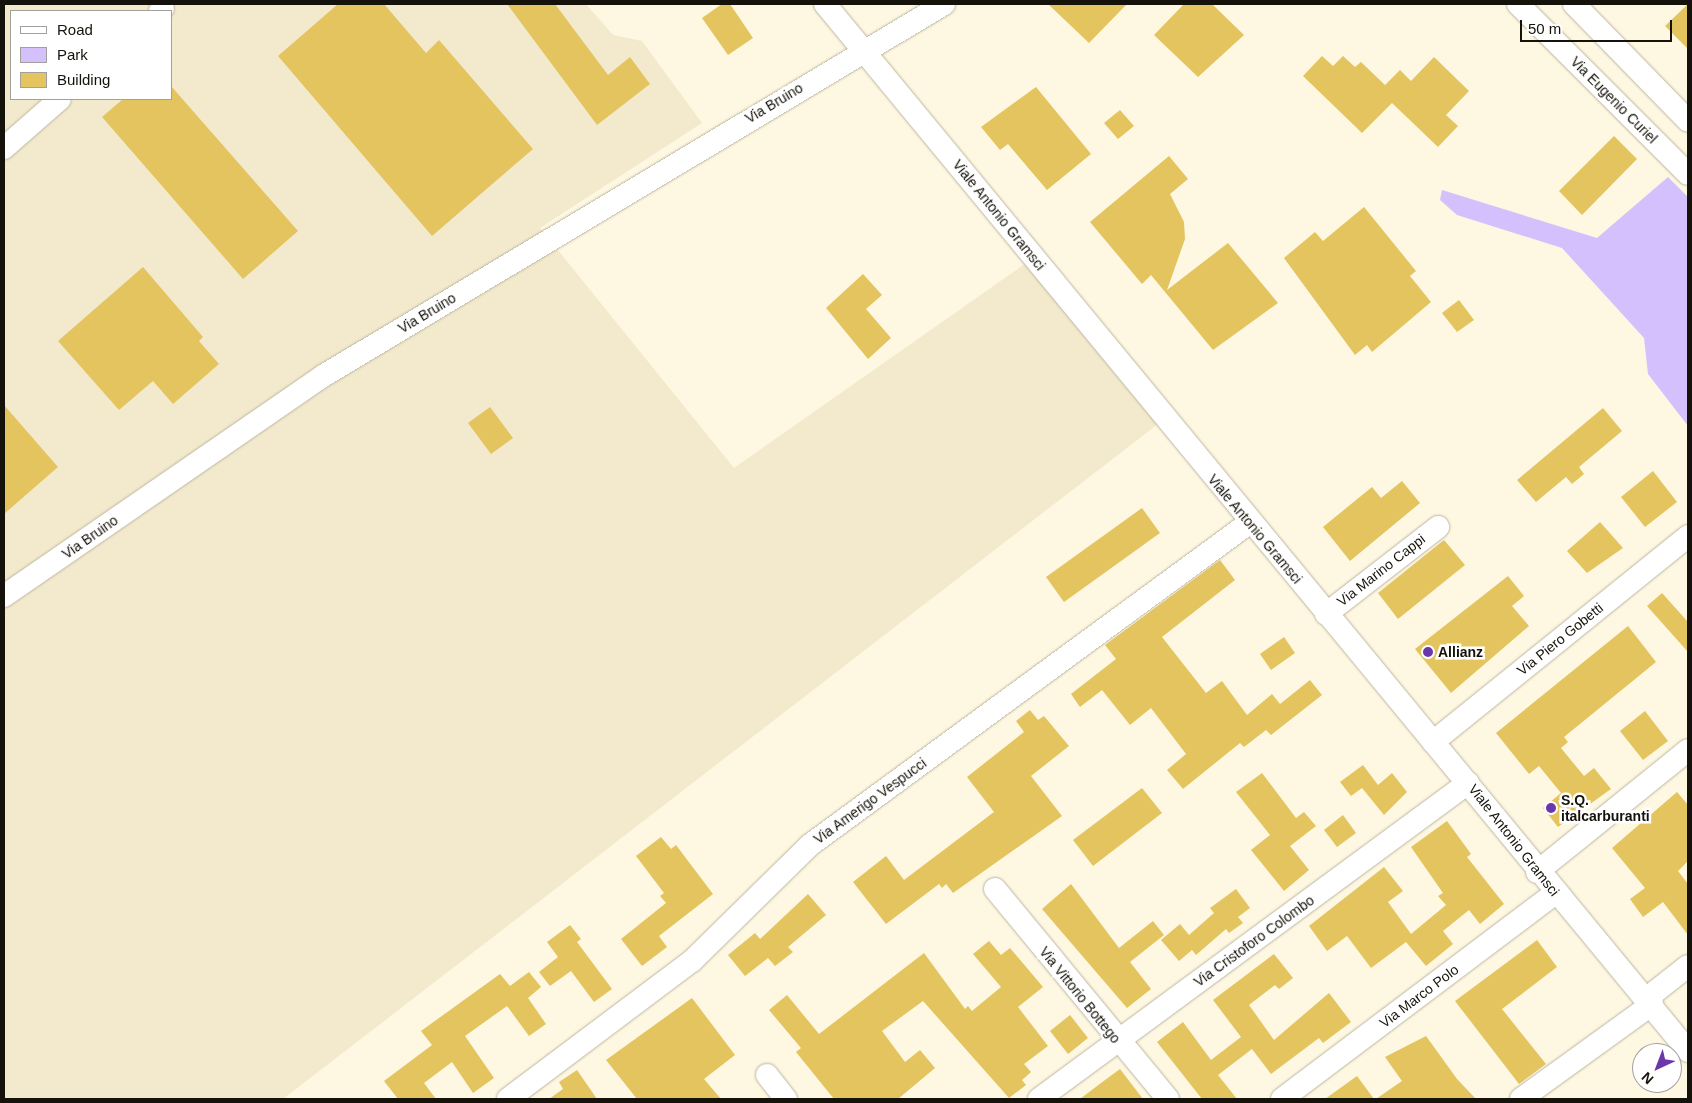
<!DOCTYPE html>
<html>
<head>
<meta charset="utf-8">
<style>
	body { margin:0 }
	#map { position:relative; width:1692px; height:1103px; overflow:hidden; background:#fef7e1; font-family:Helvetica,sans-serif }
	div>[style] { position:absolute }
	.built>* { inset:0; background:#f3eacd }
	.green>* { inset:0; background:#d4c0fc }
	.building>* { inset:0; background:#e3c45f }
	.roads { filter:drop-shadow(0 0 1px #bcb5a1) drop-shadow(0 0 1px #bcb5a1) }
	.minor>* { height:22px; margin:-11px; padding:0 11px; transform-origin:11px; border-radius:11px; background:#fff }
	.dots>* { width:14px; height:14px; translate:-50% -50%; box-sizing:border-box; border:2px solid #fff; border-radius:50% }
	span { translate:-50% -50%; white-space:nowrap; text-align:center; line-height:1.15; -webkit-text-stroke:5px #fff; paint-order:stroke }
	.street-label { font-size:14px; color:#14120a }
	.poi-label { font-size:14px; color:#14120a; font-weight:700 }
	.left { translate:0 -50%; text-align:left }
	.frame { position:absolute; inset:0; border:5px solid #14120a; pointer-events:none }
	.legend { position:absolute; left:10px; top:10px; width:162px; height:90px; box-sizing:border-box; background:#fff; border:1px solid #a1a09d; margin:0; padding:6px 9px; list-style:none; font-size:15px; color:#14120a }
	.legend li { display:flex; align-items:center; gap:10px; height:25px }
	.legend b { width:25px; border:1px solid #a1a09d }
	.north { position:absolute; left:1632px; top:1043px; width:50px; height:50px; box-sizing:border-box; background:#fff; border:1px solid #a1a09d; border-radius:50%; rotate:223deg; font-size:14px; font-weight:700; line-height:20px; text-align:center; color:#14120a }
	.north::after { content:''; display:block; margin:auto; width:18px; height:22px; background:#6c36ad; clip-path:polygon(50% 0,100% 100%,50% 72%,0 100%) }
	.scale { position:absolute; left:1520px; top:20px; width:152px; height:22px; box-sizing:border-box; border:2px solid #14120a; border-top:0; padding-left:6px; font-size:15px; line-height:18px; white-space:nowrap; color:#14120a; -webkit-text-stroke:4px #fff; paint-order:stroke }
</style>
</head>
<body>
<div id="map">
	<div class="built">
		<div style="clip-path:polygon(evenodd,4px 4px,586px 4px,613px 35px,642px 41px,702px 123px,540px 228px,734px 468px,1029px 261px,1158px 424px,283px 1099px,4px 1099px,4px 4px,11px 11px,171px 11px,171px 99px,11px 99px,11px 11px)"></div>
	</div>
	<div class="green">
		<div style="clip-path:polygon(1668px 177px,1688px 197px,1688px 426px,1648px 374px,1644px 338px,1562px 248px,1457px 215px,1440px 200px,1442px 190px,1597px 238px)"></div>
	</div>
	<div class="building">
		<div style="clip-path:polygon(338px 4px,384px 4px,426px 53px,439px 40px,533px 149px,432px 236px,278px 56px)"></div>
		<div style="clip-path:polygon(507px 4px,555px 4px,608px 75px,630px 57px,650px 84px,597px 125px)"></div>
		<div style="clip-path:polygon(722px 4px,730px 4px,753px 38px,728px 55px,702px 18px)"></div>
		<div style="clip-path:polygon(1048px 4px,1127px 4px,1089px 43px)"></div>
		<div style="clip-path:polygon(1184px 4px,1212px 4px,1244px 35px,1198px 77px,1154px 35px)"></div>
		<div style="clip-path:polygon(1688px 4px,1688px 49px,1665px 26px)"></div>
		<div style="clip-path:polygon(1322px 56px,1333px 66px,1343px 56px,1355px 67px,1361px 62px,1385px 85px,1400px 70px,1411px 81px,1434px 57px,1469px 91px,1446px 115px,1458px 126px,1438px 147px,1392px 103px,1362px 133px,1303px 76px)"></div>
		<div style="clip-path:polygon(171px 86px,298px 231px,243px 279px,102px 117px,123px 99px,171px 99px)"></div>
		<div style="clip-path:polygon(1036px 87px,1091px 154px,1047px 190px,1008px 144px,1000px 150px,981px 127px)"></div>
		<div style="clip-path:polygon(1120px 110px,1134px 126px,1118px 139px,1104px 123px)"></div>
		<div style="clip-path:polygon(1614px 136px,1637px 159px,1582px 215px,1559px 191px)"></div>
		<div style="clip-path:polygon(1169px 156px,1188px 179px,1170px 194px,1184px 222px,1185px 239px,1167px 290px,1228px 243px,1278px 303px,1213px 350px,1151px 275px,1142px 284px,1090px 222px)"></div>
		<div style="clip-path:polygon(1364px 207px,1416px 271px,1410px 276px,1431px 302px,1372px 352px,1367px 345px,1355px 355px,1284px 258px,1315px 232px,1323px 241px)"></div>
		<div style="clip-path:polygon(143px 267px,203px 337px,199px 341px,219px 364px,173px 404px,153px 381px,119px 410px,58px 341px)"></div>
		<div style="clip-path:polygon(863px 274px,882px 295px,866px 309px,891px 338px,868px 359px,826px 308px)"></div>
		<div style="clip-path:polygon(1459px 300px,1474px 320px,1457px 332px,1442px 313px)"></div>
		<div style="clip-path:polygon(4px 405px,58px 467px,4px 514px)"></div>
		<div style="clip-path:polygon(490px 407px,513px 438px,491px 454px,468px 423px)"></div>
		<div style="clip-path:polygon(1603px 408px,1622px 431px,1579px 467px,1584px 474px,1572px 484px,1566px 477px,1536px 502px,1517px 480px)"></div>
		<div style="clip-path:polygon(1653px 471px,1677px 502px,1645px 527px,1621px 497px)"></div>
		<div style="clip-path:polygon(1402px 481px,1420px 503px,1350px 561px,1323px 527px,1372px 487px,1381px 498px)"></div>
		<div style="clip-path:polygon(1142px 508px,1160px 533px,1064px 602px,1046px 577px)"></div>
		<div style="clip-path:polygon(1600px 522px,1623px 548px,1587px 573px,1567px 551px)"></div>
		<div style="clip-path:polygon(1444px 540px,1465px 565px,1398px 619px,1378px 593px)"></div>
		<div style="clip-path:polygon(1220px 560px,1235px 580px,1162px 637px,1206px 693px,1222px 681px,1247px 715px,1272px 694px,1280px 704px,1310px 680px,1322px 695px,1271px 735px,1266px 730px,1244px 747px,1240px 743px,1183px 789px,1167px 770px,1186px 754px,1151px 708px,1130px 725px,1102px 690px,1080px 707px,1071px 694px,1116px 659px,1105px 645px)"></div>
		<div style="clip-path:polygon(1508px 576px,1524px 596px,1512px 606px,1529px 626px,1451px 693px,1415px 649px)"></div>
		<div style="clip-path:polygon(1662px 593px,1688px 622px,1688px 652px,1647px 606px)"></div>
		<div style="clip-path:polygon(1628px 626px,1656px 662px,1564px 737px,1568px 742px,1561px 748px,1584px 776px,1594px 768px,1611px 789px,1558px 827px,1543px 808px,1561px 793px,1539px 766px,1529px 774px,1496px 733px)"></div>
		<div style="clip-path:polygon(1284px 637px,1295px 653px,1271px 670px,1260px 654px)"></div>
		<div style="clip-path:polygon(1030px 710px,1038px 720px,1044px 716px,1069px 746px,1031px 776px,1062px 816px,953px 893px,946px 884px,942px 888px,939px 884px,886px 924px,853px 882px,886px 856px,904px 880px,994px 812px,967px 777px,1024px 732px,1016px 721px)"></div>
		<div style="clip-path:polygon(1645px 711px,1668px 741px,1643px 760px,1620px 731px)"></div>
		<div style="clip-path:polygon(1363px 765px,1378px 785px,1392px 773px,1407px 792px,1384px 815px,1362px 788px,1351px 796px,1340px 782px)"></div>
		<div style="clip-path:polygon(1262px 773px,1296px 818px,1304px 812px,1316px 826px,1290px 846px,1309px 870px,1284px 891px,1251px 850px,1270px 835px,1236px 792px)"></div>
		<div style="clip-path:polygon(1142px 788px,1162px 813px,1093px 866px,1073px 840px)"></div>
		<div style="clip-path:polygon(1677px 792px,1688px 805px,1688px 861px,1678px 871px,1688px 884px,1688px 935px,1663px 902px,1643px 917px,1630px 899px,1645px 888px,1612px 848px)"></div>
		<div style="clip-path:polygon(1343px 815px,1356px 833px,1337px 847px,1324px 830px)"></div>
		<div style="clip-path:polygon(1447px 821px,1471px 854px,1467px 857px,1504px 904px,1480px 924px,1469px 910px,1443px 931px,1453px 944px,1426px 966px,1406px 942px,1371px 968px,1347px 936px,1327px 951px,1309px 926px,1384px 867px,1403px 891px,1388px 902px,1411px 934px,1446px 905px,1438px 896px,1443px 893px,1411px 847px)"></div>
		<div style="clip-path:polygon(661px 837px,671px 849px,676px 845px,713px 894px,659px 936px,667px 947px,642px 966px,621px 939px,666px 903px,660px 896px,664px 893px,636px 856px)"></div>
		<div style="clip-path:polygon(1071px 884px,1119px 948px,1153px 921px,1164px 935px,1130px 962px,1151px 989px,1127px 1008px,1042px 909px)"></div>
		<div style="clip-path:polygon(1236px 889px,1250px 908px,1238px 917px,1243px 923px,1229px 933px,1226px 929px,1196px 955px,1192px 950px,1179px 961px,1161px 940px,1180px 924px,1189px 935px,1214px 913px,1210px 908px)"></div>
		<div style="clip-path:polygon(808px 894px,826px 915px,788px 947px,793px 952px,775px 966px,768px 958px,745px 976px,728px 955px,755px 933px,760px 939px)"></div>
		<div style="clip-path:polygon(570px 925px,581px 939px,577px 942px,612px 989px,594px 1002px,571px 971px,550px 986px,539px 972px,558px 957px,547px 942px)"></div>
		<div style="clip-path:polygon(1537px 940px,1557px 967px,1502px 1009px,1546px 1064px,1519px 1084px,1455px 1001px)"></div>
		<div style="clip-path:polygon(989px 941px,1001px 955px,1010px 948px,1043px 987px,1018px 1007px,1048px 1046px,1024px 1064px,1031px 1072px,1022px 1080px,1026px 1085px,1009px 1098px,923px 1001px,882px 1031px,905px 1062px,920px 1050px,935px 1068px,898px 1099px,834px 1099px,796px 1052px,801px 1048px,769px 1010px,787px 995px,819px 1034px,924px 953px,965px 1009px,968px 1006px,972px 1011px,1001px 987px,973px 954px)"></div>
		<div style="clip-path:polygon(1274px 954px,1293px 978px,1279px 989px,1275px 985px,1249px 1005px,1274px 1040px,1329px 993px,1351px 1022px,1323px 1043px,1319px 1038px,1271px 1074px,1252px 1049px,1218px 1075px,1237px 1099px,1202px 1099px,1157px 1042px,1183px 1022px,1211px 1060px,1241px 1037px,1213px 1000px)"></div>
		<div style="clip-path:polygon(529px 972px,541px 987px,528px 998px,546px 1024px,529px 1036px,507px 1006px,465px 1036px,494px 1078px,473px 1093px,452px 1062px,424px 1083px,436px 1099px,398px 1099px,384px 1081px,432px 1045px,421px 1031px,500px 974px,510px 986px)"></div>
		<div style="clip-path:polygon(692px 998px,735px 1055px,704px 1079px,721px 1099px,637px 1099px,606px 1060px)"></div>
		<div style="clip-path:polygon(1070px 1015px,1088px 1038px,1068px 1054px,1050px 1031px)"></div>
		<div style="clip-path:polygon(1426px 1036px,1457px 1079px,1476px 1099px,1376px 1099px,1402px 1081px,1385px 1057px)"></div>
		<div style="clip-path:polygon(1120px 1069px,1143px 1099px,1080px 1099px,1101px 1083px)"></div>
		<div style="clip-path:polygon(577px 1070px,597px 1099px,549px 1099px,563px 1089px,559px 1082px)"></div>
		<div style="clip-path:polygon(1357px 1076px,1374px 1099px,1325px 1099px)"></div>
	</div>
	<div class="roads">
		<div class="minor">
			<div style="left:825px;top:4px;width:1357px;rotate:50.5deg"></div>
			<div style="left:1518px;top:4px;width:240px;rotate:45deg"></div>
			<div style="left:1574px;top:4px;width:163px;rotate:45.7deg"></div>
			<div style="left:160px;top:11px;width:4px;rotate:-45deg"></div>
			<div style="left:4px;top:148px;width:74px;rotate:-41.2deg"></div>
			<div style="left:4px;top:596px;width:388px;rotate:-34.6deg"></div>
			<div style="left:323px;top:376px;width:724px;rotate:-30.92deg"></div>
			<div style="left:1326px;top:614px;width:142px;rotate:-37.8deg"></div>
			<div style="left:1433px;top:742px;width:328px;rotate:-38.9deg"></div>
			<div style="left:1537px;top:872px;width:194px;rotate:-38.9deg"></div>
			<div style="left:995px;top:889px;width:272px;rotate:50.5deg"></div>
			<div style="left:1646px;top:999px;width:53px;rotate:-38.2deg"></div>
			<div style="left:767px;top:1075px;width:31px;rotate:52deg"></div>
			<div style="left:508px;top:1099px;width:230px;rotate:-36.9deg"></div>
			<div style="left:692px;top:961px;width:165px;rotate:-44.5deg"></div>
			<div style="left:810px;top:845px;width:544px;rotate:-36.26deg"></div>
			<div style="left:1039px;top:1099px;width:533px;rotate:-36.38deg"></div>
			<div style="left:1282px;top:1099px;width:342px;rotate:-37deg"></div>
			<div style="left:1521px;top:1099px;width:162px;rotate:-35.9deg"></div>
		</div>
	</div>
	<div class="dots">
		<div style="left:1428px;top:652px;background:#6c36ad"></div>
		<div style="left:1551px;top:808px;background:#6c36ad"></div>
	</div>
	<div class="street-label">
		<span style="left:1614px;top:100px;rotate:45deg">Via Eugenio Curiel</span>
		<span style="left:774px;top:103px;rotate:-31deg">Via Bruino</span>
		<span style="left:999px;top:215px;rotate:51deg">Viale Antonio Gramsci</span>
		<span style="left:427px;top:313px;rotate:-31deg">Via Bruino</span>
		<span style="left:1255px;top:529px;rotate:50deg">Viale Antonio Gramsci</span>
		<span style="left:90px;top:537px;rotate:-35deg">Via Bruino</span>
		<span style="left:1381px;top:570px;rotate:-38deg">Via Marino Cappi</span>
		<span style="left:1560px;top:639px;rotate:-39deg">Via Piero Gobetti</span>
		<span style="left:870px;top:801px;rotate:-36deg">Via Amerigo Vespucci</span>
		<span style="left:1514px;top:840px;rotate:52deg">Viale Antonio Gramsci</span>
		<span style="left:1254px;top:941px;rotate:-36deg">Via Cristoforo Colombo</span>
		<span style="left:1080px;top:995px;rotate:51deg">Via Vittorio Bottego</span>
		<span style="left:1419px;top:996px;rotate:-37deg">Via Marco Polo</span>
	</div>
	<div class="poi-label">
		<span class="left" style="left:1438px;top:652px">Allianz</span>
		<span class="left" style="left:1561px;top:808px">S.Q.<br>italcarburanti</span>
	</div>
	<div class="frame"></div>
	<ul class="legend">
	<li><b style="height:6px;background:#fff"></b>Road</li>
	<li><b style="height:14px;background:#d4c0fc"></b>Park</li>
	<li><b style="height:14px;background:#e3c45f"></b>Building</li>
	</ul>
	<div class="north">N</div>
	<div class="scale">50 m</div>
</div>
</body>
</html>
